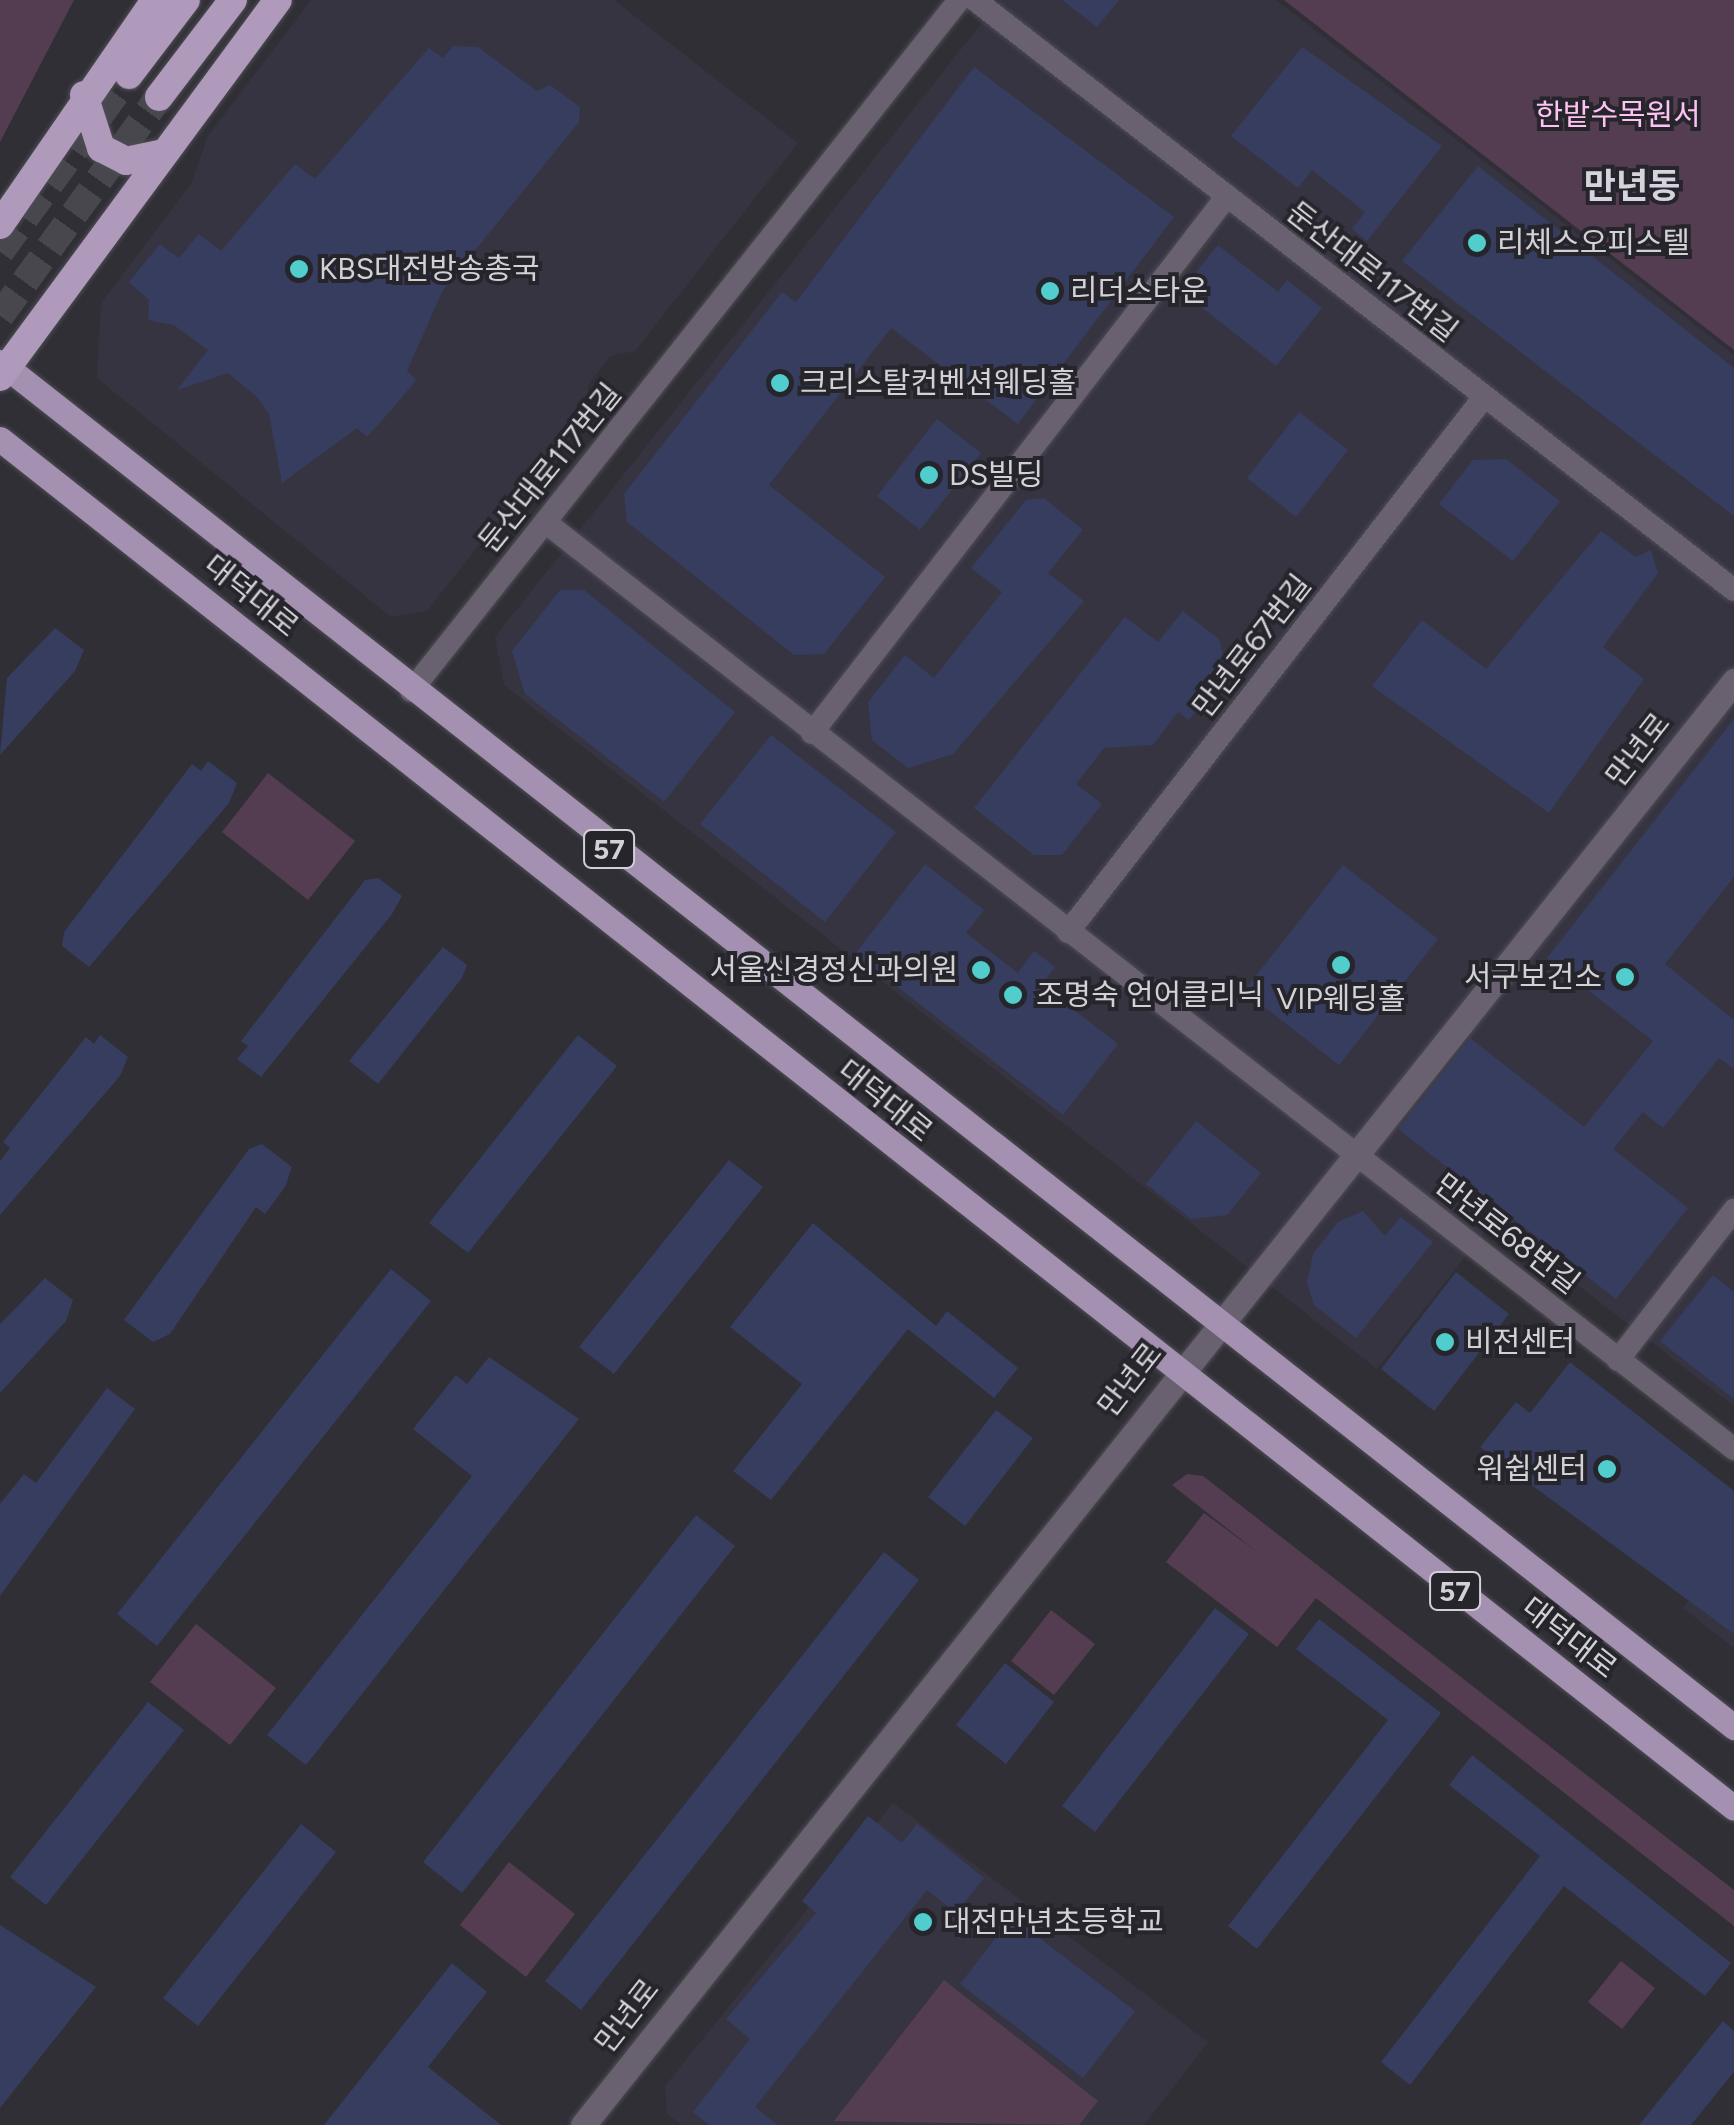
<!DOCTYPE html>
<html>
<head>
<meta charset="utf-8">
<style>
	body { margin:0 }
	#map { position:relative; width:1734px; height:2125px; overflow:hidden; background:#302f36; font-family:Figtree,"Noto Sans KR",sans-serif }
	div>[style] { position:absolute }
	.built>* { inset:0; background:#373442 }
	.green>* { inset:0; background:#553d51 }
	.building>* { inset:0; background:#363d5f }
	.trunk-tunnel>* { height:28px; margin-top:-14px; transform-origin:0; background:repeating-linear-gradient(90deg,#48474e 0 28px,transparent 0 42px) }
	.roads { filter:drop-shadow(0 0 2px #4d4c53) drop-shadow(0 0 2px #4d4c53) }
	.minor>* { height:22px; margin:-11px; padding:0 11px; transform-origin:11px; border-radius:11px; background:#6a6170 }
	.tertiary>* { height:25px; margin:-12.5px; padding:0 12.5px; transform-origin:12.5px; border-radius:12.5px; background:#6a6170 }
	.primary>* { height:25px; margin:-12.5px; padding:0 12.5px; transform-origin:12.5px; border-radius:12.5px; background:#a490b0 }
	.trunk>* { height:28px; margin:-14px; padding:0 14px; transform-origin:14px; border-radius:14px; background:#af9abc }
	.dots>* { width:28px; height:28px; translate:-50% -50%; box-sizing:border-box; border:5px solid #26252c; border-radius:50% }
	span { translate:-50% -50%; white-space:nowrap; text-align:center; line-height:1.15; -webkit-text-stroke:8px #26252c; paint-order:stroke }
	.shield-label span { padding:2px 8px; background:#26252c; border:2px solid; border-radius:8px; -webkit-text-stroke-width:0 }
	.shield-label { font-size:28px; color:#d2d1d6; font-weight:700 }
	.park-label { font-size:30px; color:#fbc2f2 }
	.poi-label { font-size:30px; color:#d2d1d6 }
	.left { translate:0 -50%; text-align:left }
	.right { translate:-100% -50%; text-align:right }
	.street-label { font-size:30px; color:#d2d1d6 }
	.quarter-label { font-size:35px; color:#d5d4de; font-weight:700 }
</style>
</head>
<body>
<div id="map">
	<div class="built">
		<div style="clip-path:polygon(311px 0,614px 0,798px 143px,635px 351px,610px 356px,588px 385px,589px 405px,427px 611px,391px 617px,97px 378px,101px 303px,191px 184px,208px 136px)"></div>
		<div style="clip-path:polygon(1000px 0,1276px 0,1734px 355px,1734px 1406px,1494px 1220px,1377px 1369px,504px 685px,495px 637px)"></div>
		<div style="clip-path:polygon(1734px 1543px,1734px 1648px,1683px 1608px)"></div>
		<div style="clip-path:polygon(893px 1803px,1208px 2042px,1144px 2125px,682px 2125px,667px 2114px,665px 2086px)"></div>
	</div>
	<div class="green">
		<div style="clip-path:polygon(0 0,74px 0,0 142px)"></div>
		<div style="clip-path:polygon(1284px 0,1734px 0,1734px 350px)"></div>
		<div style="clip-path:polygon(268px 773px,355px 841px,308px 900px,222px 832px)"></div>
		<div style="clip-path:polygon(1187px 1474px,1203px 1476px,1734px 1890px,1734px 1926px,1316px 1598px,1277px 1647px,1166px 1562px,1204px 1513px,1257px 1552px,1172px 1485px)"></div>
		<div style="clip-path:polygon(1051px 1610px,1095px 1644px,1054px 1695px,1011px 1661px)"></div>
		<div style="clip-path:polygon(196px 1624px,276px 1688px,230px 1745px,150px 1682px)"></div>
		<div style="clip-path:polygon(509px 1862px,575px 1914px,526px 1977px,460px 1925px)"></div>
		<div style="clip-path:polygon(1621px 1961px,1655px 1988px,1622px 2029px,1588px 2002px)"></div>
		<div style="clip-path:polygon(944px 1980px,1098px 2101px,1079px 2125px,834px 2121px)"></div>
	</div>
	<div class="building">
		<div style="clip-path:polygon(1062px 0,1119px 0,1097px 27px)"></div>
		<div style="clip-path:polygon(453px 46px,478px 47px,537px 91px,550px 85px,580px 107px,579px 122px,443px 290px,407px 371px,416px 380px,394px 407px,367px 437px,357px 428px,282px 483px,269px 414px,257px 397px,228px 373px,177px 390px,208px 350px,174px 325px,148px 320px,149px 300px,129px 282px,160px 244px,179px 258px,199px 234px,221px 251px,295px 164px,315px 179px,429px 48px,443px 58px)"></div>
		<div style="clip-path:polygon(1302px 47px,1442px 146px,1367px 241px,1352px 229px,1365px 212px,1312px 170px,1298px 188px,1231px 136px)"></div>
		<div style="clip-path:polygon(974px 67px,1174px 217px,1018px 424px,891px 328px,769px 485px,885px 577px,824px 654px,794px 655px,627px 522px,624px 494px,782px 292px,796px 302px)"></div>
		<div style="clip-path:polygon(1478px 166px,1734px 368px,1734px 516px,1402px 261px)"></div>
		<div style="clip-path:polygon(1218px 245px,1278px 292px,1287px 280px,1322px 308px,1276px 366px,1181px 291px)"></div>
		<div style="clip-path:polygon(1299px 412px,1348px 450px,1296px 517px,1247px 478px)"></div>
		<div style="clip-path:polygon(937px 419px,981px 453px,920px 530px,877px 496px)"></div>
		<div style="clip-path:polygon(1506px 459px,1560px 501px,1513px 561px,1439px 504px,1473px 460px)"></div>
		<div style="clip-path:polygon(1044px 498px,1083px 530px,1048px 573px,1084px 601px,953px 754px,908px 768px,872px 740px,868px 702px,905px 655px,934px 678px,1002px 592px,971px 568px,1026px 500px)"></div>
		<div style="clip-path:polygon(1601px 531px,1636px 557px,1651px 550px,1658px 573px,1603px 647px,1644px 679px,1549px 813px,1372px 686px,1422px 620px,1486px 669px)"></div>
		<div style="clip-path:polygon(560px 590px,584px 590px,735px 712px,664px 802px,525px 694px,512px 651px)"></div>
		<div style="clip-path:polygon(1183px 611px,1220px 640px,1226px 673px,1189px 720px,1178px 712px,1153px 745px,1104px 748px,1076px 784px,1102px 804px,1062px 855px,1034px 855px,974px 808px,1125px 617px,1158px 642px)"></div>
		<div style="clip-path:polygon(55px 628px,84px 650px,75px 671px,0 755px,7px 678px)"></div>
		<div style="clip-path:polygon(1734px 719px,1734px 877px,1665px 964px,1734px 1020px,1734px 1069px,1719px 1058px,1663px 1128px,1643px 1112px,1613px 1149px,1688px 1208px,1616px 1299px,1398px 1129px,1470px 1038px,1584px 1127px,1653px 1041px,1547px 958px)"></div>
		<div style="clip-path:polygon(771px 735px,896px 832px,825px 922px,700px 824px)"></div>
		<div style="clip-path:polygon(208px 761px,237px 783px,229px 803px,89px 967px,62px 946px,64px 932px,192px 764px,201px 771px)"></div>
		<div style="clip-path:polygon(925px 864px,984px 910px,966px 933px,1018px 973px,1034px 951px,1055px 967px,1042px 985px,1118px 1044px,1063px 1115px,855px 954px)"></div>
		<div style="clip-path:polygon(1343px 865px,1438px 939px,1339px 1065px,1244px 991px)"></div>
		<div style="clip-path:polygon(378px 878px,402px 896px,392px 914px,261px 1077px,237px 1059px,248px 1046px,241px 1041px,365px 880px)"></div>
		<div style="clip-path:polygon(443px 947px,467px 965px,462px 978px,378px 1084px,349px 1061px)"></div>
		<div style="clip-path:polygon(100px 1035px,128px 1057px,120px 1076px,0 1215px,0 1161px,10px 1148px,3px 1142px,86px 1037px,94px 1044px)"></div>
		<div style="clip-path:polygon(578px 1035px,617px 1066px,468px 1253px,429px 1223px)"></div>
		<div style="clip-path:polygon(1196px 1121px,1261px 1173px,1227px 1215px,1191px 1219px,1146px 1184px)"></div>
		<div style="clip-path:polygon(262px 1144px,292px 1167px,285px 1187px,265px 1214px,256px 1207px,170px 1334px,153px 1342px,124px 1320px,249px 1149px)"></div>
		<div style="clip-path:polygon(729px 1160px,763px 1187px,614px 1374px,579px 1347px)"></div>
		<div style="clip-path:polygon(1363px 1211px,1385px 1236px,1401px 1217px,1433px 1242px,1356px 1338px,1314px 1305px,1307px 1283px,1313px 1254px,1338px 1222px)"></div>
		<div style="clip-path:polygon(813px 1223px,936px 1326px,947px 1311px,1018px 1368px,994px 1398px,908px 1329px,771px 1500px,733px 1471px,802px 1384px,730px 1327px)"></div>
		<div style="clip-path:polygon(391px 1269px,431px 1301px,157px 1646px,117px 1614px)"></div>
		<div style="clip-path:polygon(1456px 1272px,1509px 1314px,1434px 1411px,1381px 1369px)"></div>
		<div style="clip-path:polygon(1713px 1275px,1734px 1292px,1734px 1399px,1660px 1341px)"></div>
		<div style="clip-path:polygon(45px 1278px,73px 1300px,66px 1321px,0 1393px,0 1324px)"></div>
		<div style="clip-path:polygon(489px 1357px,579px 1419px,306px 1765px,267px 1735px,472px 1476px,413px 1429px,456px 1375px,467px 1384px)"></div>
		<div style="clip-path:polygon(1570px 1362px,1734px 1491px,1734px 1634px,1480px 1447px,1516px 1402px,1530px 1413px)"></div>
		<div style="clip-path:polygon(107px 1388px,135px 1409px,0 1596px,0 1504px,24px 1474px,36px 1483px)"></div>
		<div style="clip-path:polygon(996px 1410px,1033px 1438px,965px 1526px,928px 1497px)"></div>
		<div style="clip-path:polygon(696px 1515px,735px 1546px,462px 1893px,423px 1862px)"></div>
		<div style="clip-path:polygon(884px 1552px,919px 1580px,581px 2010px,545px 1981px)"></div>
		<div style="clip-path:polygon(1215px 1608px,1249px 1634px,1095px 1832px,1062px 1806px)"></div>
		<div style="clip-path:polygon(1319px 1619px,1441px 1713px,1257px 1949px,1228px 1926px,1388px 1720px,1296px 1649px)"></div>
		<div style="clip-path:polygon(1005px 1663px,1054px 1702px,1006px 1764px,956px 1725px)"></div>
		<div style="clip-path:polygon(148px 1702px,184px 1730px,46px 1905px,10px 1877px)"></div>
		<div style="clip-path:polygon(1472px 1755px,1731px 1963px,1705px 1996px,1564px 1886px,1410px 2085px,1381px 2062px,1540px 1856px,1449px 1785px)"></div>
		<div style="clip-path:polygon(868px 1816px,902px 1843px,917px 1824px,984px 1878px,956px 1913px,927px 1890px,755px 2107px,777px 2125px,709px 2125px,693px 2112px,750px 2039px,726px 2019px,816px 1913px,802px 1901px)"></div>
		<div style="clip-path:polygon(301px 1824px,336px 1852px,198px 2026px,163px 1998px)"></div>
		<div style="clip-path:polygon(1012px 1917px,1135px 2011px,1083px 2078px,960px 1984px)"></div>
		<div style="clip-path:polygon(0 1925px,96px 1987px,0 2108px)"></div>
		<div style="clip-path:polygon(452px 1963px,487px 1992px,428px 2067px,501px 2125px,324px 2125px)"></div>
		<div style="clip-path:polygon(1723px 2021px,1734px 2031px,1734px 2072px,1691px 2125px,1639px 2125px)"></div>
	</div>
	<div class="trunk-tunnel">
		<div style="left:0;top:252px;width:219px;rotate:-53.9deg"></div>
		<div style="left:0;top:316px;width:271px;rotate:-54deg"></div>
	</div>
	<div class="roads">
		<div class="minor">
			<div style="left:975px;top:0;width:961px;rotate:37.86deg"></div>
			<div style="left:545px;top:522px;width:1508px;rotate:37.94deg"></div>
			<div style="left:411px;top:691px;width:882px;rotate:-51.58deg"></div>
			<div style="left:812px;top:733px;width:679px;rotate:-52.3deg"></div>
			<div style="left:1068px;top:932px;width:678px;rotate:-52.13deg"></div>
			<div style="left:1618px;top:1360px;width:190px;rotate:-52.3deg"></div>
		</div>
		<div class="tertiary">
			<div style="left:583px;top:2125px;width:1847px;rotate:-51.44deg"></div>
		</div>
		<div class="primary">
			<div style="left:0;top:362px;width:2207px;rotate:38.21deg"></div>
			<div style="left:0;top:439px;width:2209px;rotate:38.29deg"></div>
		</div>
		<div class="trunk">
			<div style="left:129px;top:75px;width:94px;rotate:-52.8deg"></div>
			<div style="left:84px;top:95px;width:56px;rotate:72.2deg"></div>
			<div style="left:101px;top:148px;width:28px;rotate:27deg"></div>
			<div style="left:126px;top:161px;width:40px;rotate:-12deg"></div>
			<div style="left:159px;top:97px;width:122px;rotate:-52.7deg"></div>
			<div style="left:0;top:225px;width:273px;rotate:-55.4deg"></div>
			<div style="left:0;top:377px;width:468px;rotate:-53.6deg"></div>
		</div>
	</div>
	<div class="dots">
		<div style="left:1477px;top:243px;background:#52cdce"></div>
		<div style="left:299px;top:269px;background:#52cdce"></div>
		<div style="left:1050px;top:291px;background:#52cdce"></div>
		<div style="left:780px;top:383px;background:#52cdce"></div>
		<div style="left:929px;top:475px;background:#52cdce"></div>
		<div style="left:1341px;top:965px;background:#52cdce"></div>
		<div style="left:981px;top:970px;background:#52cdce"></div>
		<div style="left:1625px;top:977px;background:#52cdce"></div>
		<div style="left:1013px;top:995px;background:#52cdce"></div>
		<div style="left:1445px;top:1342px;background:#52cdce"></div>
		<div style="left:1607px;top:1469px;background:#52cdce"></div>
		<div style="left:923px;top:1922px;background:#52cdce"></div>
	</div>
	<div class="shield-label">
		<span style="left:609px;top:849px">57</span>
		<span style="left:1455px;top:1591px">57</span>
	</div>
	<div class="park-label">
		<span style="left:1618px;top:115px">한밭수목원서</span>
	</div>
	<div class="poi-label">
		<span class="left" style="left:1497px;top:243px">리체스오피스텔</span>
		<span class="left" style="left:319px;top:269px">KBS대전방송총국</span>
		<span class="left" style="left:1070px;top:291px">리더스타운</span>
		<span class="left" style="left:800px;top:383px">크리스탈컨벤션웨딩홀</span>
		<span class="left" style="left:949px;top:475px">DS빌딩</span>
		<span class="right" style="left:958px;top:970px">서울신경정신과의원</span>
		<span class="right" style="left:1602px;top:977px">서구보건소</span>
		<span class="left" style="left:1036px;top:995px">조명숙 언어클리닉</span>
		<span style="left:1341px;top:999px">VIP웨딩홀</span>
		<span class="left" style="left:1465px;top:1342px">비전센터</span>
		<span class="right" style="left:1587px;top:1469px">워쉽센터</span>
		<span class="left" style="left:943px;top:1922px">대전만년초등학교</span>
	</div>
	<div class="street-label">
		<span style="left:1372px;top:272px;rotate:38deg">둔산대로117번길</span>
		<span style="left:550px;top:468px;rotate:-51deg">둔산대로117번길</span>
		<span style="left:251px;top:596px;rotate:39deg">대덕대로</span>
		<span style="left:1252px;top:646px;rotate:-52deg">만년로67번길</span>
		<span style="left:1638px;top:750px;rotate:-52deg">만년로</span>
		<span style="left:885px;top:1101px;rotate:39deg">대덕대로</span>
		<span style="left:1507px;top:1234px;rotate:38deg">만년로68번길</span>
		<span style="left:1130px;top:1380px;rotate:-52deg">만년로</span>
		<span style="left:1569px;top:1638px;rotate:38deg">대덕대로</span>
		<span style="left:627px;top:2016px;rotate:-52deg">만년로</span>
	</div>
	<div class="quarter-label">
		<span style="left:1632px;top:186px">만년동</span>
	</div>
</div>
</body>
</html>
